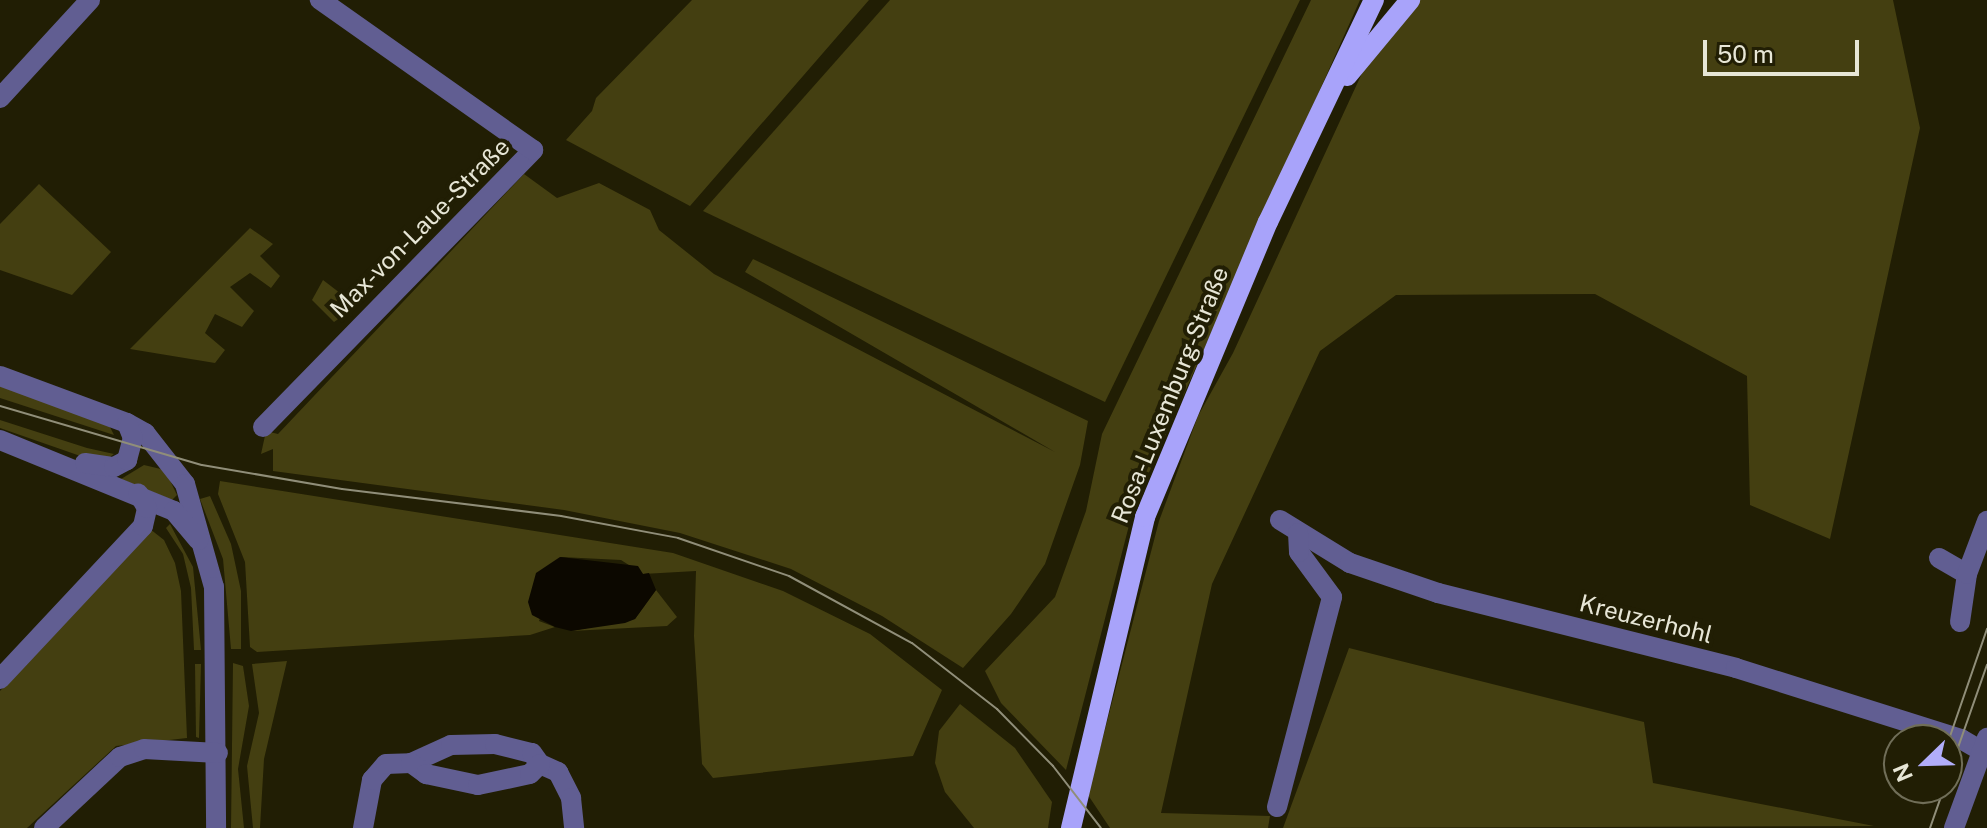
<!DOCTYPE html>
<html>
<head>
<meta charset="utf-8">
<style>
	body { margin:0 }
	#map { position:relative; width:1987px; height:828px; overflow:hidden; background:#211e04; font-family:"Public Sans",sans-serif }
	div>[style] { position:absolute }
	.green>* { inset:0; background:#443f11 }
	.water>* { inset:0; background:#0c0800 }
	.minor>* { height:20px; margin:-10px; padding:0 10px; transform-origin:10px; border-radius:10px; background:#615e92 }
	.major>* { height:20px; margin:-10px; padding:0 10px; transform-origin:10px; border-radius:10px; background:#a8a3fa }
	.tram>* { height:2px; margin:-1px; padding:0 1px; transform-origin:1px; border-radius:1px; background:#908e79 }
	span { translate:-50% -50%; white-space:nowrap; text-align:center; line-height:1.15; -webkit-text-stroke:8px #211e04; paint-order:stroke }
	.street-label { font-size:24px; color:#e7e6d6 }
	.north { position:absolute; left:1883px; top:724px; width:80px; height:80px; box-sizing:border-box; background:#211e04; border:2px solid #706e58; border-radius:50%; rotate:247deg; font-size:22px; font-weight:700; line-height:32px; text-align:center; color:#e7e6d6 }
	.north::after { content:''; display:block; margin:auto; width:28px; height:36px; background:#b1adfa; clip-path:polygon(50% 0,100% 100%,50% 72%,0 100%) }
	.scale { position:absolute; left:1703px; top:40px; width:156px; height:36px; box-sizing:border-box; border:4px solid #e7e6d6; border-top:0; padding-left:10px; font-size:24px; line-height:28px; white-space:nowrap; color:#e7e6d6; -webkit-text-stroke:6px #211e04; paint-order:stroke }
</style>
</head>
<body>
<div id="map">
	<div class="green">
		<div style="clip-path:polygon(692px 0,869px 0,690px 206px,566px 140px,592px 111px,596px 98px)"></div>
		<div style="clip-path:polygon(890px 0,1300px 0,1105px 402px,703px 211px)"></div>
		<div style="clip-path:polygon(1311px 0,1360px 0,1134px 506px,1066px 770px,1001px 703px,985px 671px,1055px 597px,1086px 511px,1102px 434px)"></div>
		<div style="clip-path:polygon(1415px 0,1893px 0,1920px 128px,1830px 539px,1750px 505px,1747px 376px,1595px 294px,1396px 295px,1320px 351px,1212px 584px,1161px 813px,1270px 816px,1268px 828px,1110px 828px,1088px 795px,1159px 521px,1198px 416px,1233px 353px,1369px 58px)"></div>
		<div style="clip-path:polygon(524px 174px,557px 198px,599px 183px,650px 210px,659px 230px,714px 274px,1055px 452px,745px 272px,753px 259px,1088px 421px,1080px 465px,1045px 564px,1011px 614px,963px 668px,882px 616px,791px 569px,680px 533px,564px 510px,273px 471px,273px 449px,261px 454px,266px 431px,278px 434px)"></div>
		<div style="clip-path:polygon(39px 184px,111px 252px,72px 295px,0 270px,0 224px)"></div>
		<div style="clip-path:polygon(250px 228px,273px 244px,260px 256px,280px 276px,271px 288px,250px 273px,230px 287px,254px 311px,242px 327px,215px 314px,205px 333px,225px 350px,215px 363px,130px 349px)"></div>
		<div style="clip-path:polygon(323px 280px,357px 306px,334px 322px,312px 300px)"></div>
		<div style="clip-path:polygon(0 386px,109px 425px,114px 435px,0 398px)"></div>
		<div style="clip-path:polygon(0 420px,87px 448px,114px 454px,106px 460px,89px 459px,0 428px)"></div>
		<div style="clip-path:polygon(144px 465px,165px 470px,177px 495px,172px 500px,121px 479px)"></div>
		<div style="clip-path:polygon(220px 481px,673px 553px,783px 591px,870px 634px,942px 690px,913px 756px,713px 778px,702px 764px,694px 636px,696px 571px,643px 574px,621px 560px,561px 557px,539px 621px,555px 627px,530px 635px,257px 652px,250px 647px,245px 562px,218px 494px)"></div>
		<div style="clip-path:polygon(210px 496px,231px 544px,241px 591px,241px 649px,231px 649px,223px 559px,200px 499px)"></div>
		<div style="clip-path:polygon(170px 524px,193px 567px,201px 650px,194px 650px,191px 588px,183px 554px,166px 528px)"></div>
		<div style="clip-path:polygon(150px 529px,164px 540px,175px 563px,181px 591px,187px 738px,116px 746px,27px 828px,0 828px,0 691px)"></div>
		<div style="clip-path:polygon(656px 590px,677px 617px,667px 626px,571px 631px,635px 619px)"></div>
		<div style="clip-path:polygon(1349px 648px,1644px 722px,1653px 783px,1874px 826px,1283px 828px)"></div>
		<div style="clip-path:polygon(287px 661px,264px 759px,260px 828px,253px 828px,247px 766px,259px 713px,252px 664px)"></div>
		<div style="clip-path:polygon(233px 663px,243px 666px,249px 706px,238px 769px,244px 828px,231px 828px)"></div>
		<div style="clip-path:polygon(195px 664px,201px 664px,199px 738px,196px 737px)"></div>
		<div style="clip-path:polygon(960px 704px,1015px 748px,1052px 802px,1048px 828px,974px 828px,945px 792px,935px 763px,939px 731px)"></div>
	</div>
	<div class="water">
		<div style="clip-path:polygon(560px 557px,638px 566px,643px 574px,649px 573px,656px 590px,635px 619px,625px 623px,571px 631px,555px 627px,532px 615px,528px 602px,536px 573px)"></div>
	</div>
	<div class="minor">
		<div style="left:0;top:98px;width:133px;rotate:-47.4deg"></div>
		<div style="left:0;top:376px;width:135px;rotate:20.3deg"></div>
		<div style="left:127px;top:423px;width:21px;rotate:29deg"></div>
		<div style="left:145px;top:433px;width:65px;rotate:51.9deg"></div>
		<div style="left:185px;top:484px;width:107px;rotate:74.3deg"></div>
		<div style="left:214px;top:587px;width:241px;rotate:89.5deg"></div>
		<div style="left:263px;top:427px;width:387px;rotate:-45.7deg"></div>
		<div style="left:533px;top:150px;width:261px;rotate:-144.8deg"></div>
		<div style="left:0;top:440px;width:188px;rotate:22.2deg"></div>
		<div style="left:174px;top:511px;width:38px;rotate:50deg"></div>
		<div style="left:85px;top:463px;width:29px;rotate:8deg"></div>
		<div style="left:114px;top:467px;width:15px;rotate:-28deg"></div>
		<div style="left:127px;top:460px;width:23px;rotate:-75deg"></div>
		<div style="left:133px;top:438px;width:16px;rotate:-112deg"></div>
		<div style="left:1280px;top:520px;width:82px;rotate:31.6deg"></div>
		<div style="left:1350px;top:563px;width:93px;rotate:18.8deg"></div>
		<div style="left:1438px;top:593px;width:307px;rotate:14.1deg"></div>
		<div style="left:1736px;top:668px;width:236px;rotate:17.5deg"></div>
		<div style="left:1961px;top:739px;width:30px;rotate:30deg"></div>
		<div style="left:1939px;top:558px;width:32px;rotate:30deg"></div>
		<div style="left:1960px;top:622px;width:49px;rotate:-81.7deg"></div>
		<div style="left:1967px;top:574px;width:57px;rotate:-69.3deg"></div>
		<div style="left:0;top:679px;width:209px;rotate:-46.9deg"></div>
		<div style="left:143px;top:526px;width:18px;rotate:-77deg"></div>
		<div style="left:147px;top:508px;width:17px;rotate:-121deg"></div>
		<div style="left:411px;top:763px;width:44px;rotate:-24.2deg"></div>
		<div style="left:451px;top:745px;width:44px;rotate:-1.3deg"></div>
		<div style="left:495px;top:744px;width:38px;rotate:14deg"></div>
		<div style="left:532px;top:753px;width:14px;rotate:54deg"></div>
		<div style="left:540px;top:764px;width:20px;rotate:24deg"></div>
		<div style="left:558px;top:772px;width:29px;rotate:63deg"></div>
		<div style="left:571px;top:798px;width:30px;rotate:84deg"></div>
		<div style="left:1277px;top:807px;width:217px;rotate:-75.3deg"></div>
		<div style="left:1332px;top:597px;width:56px;rotate:-126.3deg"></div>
		<div style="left:1299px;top:552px;width:19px;rotate:-93deg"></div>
		<div style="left:44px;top:828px;width:104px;rotate:-43.1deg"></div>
		<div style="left:120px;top:757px;width:25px;rotate:-18deg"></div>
		<div style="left:144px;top:749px;width:74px;rotate:3.1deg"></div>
		<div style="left:363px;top:828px;width:49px;rotate:-79.4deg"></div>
		<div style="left:372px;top:780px;width:21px;rotate:-49deg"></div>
		<div style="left:386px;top:764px;width:25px;rotate:-2deg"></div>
		<div style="left:411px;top:763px;width:19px;rotate:36deg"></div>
		<div style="left:426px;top:774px;width:53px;rotate:11.9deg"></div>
		<div style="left:478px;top:785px;width:53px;rotate:-11.9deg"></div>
		<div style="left:530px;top:774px;width:14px;rotate:-45deg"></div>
		<div style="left:1954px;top:828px;width:96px;rotate:-69.9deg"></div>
	</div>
	<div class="major">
		<div style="left:1347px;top:76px;width:99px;rotate:-50.3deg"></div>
		<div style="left:1071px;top:828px;width:320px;rotate:-76.6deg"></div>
		<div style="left:1145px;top:517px;width:320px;rotate:-67.4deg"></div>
		<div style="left:1268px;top:222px;width:246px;rotate:-64.5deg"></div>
	</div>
	<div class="tram">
		<div style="left:0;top:406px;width:210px;rotate:16.3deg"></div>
		<div style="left:202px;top:465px;width:142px;rotate:9.7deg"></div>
		<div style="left:342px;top:489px;width:221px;rotate:7deg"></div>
		<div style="left:561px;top:516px;width:119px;rotate:10.6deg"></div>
		<div style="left:678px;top:538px;width:117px;rotate:18.9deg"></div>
		<div style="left:789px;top:576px;width:140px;rotate:28.6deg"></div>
		<div style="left:912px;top:643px;width:108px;rotate:37.8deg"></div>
		<div style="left:997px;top:709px;width:80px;rotate:45.5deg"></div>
		<div style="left:1053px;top:766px;width:78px;rotate:52.3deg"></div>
		<div style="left:1947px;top:745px;width:123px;rotate:-71deg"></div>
		<div style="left:1947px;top:779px;width:121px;rotate:-70.7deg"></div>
		<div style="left:1930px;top:828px;width:42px;rotate:-70.7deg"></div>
	</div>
	<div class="street-label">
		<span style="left:420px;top:228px;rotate:-45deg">Max-von-Laue-Straße</span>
		<span style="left:1170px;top:395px;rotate:-68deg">Rosa-Luxemburg-Straße</span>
		<span style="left:1646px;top:619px;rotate:14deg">Kreuzerhohl</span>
	</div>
	<div class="north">N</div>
	<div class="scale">50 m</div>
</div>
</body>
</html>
